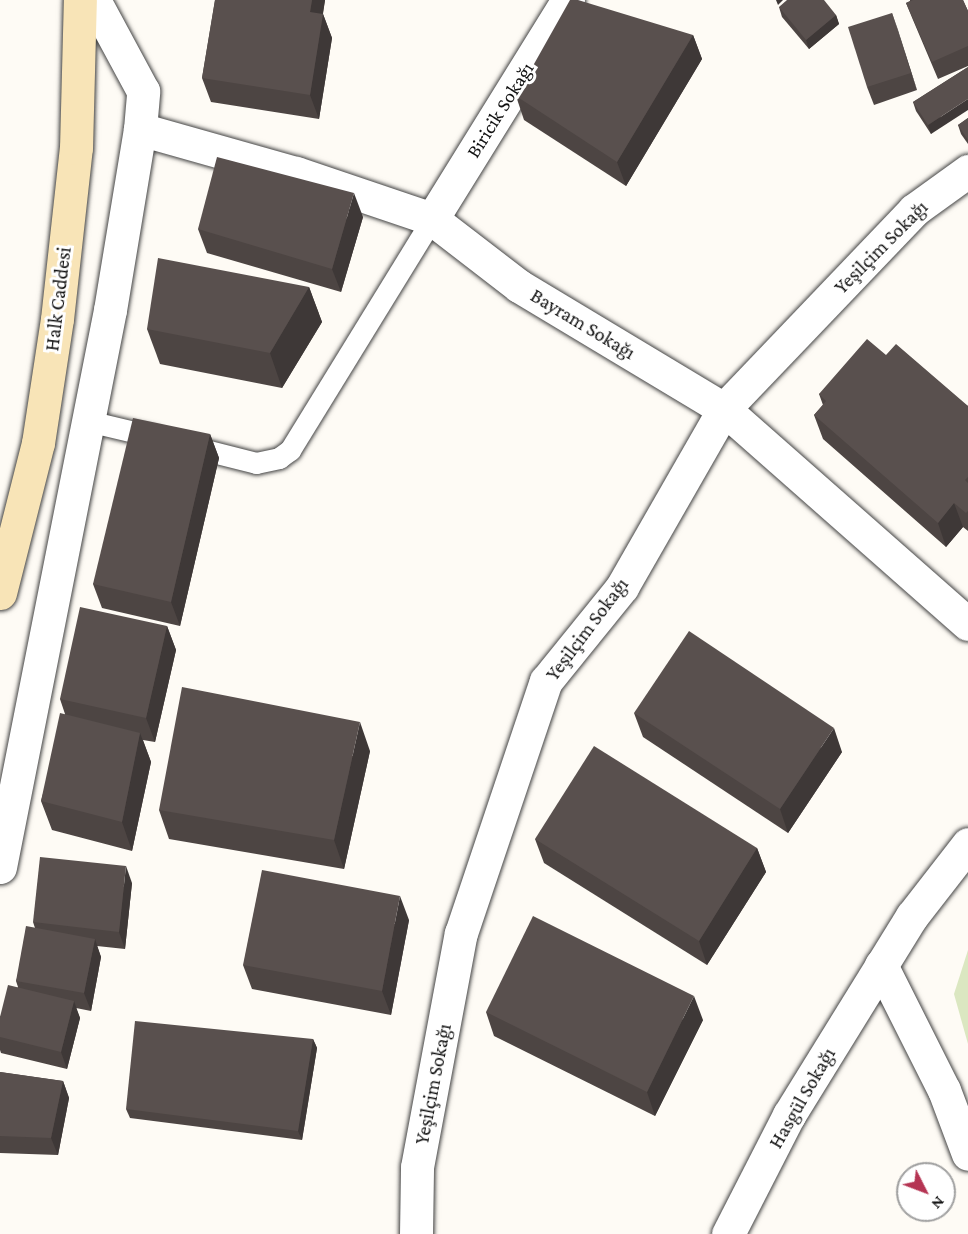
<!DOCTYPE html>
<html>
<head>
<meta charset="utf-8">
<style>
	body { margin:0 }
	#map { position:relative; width:968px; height:1234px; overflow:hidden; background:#fefbf5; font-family:"Crimson Pro",serif }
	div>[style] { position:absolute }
	.green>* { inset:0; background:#dbe7c1 }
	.roads { filter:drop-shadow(0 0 2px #444) drop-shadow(0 0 2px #444) }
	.service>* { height:21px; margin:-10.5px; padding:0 10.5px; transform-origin:10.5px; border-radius:10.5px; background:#fff }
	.minor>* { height:33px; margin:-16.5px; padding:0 16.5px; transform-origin:16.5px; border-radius:16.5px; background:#fff }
	.secondary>* { height:33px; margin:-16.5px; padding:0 16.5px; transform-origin:16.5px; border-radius:16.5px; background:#f8e4b7 }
	.wall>* { inset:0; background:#4d4543 }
	.shaded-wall>* { inset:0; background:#3e3837 }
	.building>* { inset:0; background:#59504e }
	span { translate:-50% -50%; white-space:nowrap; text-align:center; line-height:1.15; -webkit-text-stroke:6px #fff; paint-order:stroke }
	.street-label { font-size:20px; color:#111 }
	.north { position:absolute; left:896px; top:1162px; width:60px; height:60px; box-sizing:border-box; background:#fff; border:2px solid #a0a0a0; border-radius:50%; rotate:132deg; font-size:16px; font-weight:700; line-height:24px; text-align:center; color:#111 }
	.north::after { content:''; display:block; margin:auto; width:21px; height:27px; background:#b53453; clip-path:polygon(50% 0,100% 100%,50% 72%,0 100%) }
</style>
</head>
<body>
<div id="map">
	<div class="green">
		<div style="clip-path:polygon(968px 950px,968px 1044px,954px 994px)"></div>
	</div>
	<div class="roads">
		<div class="service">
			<div style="left:88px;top:421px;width:69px;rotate:13.4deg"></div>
			<div style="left:189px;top:446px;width:69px;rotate:14.2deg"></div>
			<div style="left:256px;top:463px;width:24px;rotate:-12deg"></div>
			<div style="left:279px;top:458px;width:14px;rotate:-36deg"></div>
			<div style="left:290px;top:450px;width:271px;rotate:-58.4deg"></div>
		</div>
		<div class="minor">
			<div style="left:140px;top:129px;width:162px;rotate:15.8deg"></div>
			<div style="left:296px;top:173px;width:144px;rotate:18.7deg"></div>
			<div style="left:432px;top:219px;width:110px;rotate:37.6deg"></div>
			<div style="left:519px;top:286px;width:239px;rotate:31deg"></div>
			<div style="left:724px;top:409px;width:325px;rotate:41.4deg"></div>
			<div style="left:432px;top:219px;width:258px;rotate:-58.2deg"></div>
			<div style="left:0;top:867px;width:568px;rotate:-78.83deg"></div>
			<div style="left:110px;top:310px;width:183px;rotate:-80.6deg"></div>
			<div style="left:140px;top:129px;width:38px;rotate:-85deg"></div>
			<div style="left:143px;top:91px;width:103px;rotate:-118.3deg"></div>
			<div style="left:881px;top:965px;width:140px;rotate:63.3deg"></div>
			<div style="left:944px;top:1090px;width:68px;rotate:69.4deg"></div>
			<div style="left:416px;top:1234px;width:67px;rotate:-89.1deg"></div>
			<div style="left:417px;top:1167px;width:238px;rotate:-79.4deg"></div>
			<div style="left:461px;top:933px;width:266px;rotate:-71.4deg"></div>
			<div style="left:546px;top:681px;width:121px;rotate:-51deg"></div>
			<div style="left:622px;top:587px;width:205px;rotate:-60.2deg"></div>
			<div style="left:724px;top:409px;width:275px;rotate:-46.3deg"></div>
			<div style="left:914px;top:210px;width:67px;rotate:-35.8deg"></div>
			<div style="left:728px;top:1234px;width:134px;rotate:-62.9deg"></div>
			<div style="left:789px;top:1115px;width:234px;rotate:-58.3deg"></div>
			<div style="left:912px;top:916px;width:91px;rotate:-52.1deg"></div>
		</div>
		<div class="secondary">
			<div style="left:0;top:593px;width:155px;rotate:-75.8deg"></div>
			<div style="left:38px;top:443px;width:125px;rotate:-81.3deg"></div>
			<div style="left:57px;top:319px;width:172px;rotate:-83.7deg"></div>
			<div style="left:76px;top:148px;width:148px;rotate:-88.5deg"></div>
		</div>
	</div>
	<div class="wall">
		<div style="clip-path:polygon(215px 0,325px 0,323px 14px,332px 38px,319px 119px,211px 102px,202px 78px)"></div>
		<div style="clip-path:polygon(910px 0,963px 0,968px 11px,968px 66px,938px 79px,913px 20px,906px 3px,910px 1px)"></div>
		<div style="clip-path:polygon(779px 7px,836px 15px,839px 24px,809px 49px,782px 17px)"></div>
		<div style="clip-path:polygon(892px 13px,917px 90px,874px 105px,867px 87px)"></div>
		<div style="clip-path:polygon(693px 35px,702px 59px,626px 186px,524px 120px,516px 96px)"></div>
		<div style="clip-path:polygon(968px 67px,931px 134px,916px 111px,913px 102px)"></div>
		<div style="clip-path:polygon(968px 118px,968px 144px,961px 134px,958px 125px)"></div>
		<div style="clip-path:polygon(363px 217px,341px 292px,207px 253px,198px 229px)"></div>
		<div style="clip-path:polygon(309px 287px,322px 322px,282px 388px,160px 364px,147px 329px)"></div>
		<div style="clip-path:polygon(886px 355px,968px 406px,968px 531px,963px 527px,946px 547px,823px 439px,814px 415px,823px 405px,819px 394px)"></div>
		<div style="clip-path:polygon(210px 434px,219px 458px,180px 626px,102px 608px,93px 584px)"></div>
		<div style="clip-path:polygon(167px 626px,176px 650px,155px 742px,143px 740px,151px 762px,132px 851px,52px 830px,41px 801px,65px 714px,60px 699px)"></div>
		<div style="clip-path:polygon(634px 713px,842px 752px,788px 833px,643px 737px)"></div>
		<div style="clip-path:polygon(370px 751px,344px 869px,169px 839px,159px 810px)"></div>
		<div style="clip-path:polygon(535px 839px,757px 848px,766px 872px,707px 965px,544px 863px)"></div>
		<div style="clip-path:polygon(132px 883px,125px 949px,97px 946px,101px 957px,91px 1011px,76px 1008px,80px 1018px,67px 1069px,1px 1053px,0 1050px,0 1017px,18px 987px,16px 981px,35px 928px,33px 922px)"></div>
		<div style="clip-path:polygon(409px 920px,391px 1015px,252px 989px,243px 965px)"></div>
		<div style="clip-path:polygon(486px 1012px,703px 1020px,655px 1116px,494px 1036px)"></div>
		<div style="clip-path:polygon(313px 1039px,317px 1048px,302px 1140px,130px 1118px,126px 1109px)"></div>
		<div style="clip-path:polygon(0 1072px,63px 1081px,69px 1098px,58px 1155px,0 1153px)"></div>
	</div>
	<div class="shaded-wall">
		<div style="clip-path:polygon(312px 0,325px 0,319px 36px,310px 12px)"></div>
		<div style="clip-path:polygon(776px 0,783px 0,778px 5px)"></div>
		<div style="clip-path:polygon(892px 13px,898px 30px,917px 90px,911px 73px)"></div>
		<div style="clip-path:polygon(323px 14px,332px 38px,319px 119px,310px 95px)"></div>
		<div style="clip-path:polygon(836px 15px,839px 24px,809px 49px,806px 40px)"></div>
		<div style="clip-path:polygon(693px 35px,702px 59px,626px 186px,617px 162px)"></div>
		<div style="clip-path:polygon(968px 99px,968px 110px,931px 134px,928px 125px)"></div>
		<div style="clip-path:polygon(354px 193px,363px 217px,341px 292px,332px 269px)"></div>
		<div style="clip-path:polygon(309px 287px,322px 322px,282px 388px,270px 353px)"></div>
		<div style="clip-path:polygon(210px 434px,219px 458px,180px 626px,171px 602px)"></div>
		<div style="clip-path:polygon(954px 503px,963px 527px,946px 547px,938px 523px)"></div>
		<div style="clip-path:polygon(167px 626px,176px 650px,155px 742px,146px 718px)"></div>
		<div style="clip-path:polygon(360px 722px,370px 751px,344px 869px,334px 840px)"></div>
		<div style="clip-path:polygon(834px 728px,842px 752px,788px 833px,780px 809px)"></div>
		<div style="clip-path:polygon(140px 733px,151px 762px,132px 851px,122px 822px)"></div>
		<div style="clip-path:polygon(757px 848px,766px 872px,707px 965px,699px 941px)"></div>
		<div style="clip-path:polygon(126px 866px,132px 883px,125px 949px,119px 932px)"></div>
		<div style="clip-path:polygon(400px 896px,409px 920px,391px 1015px,382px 991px)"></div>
		<div style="clip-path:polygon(95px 939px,101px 957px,91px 1011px,84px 993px)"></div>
		<div style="clip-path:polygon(694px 996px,703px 1020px,655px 1116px,647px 1092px)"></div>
		<div style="clip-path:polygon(74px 1001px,80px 1018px,67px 1069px,61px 1052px)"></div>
		<div style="clip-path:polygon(313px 1039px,317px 1048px,302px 1140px,298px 1131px)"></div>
		<div style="clip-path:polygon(63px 1081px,69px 1098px,58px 1155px,51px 1138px)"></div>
	</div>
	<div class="building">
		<div style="clip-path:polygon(215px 0,312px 0,310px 12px,323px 14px,310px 95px,202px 78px)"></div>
		<div style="clip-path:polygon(570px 0,578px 0,693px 35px,617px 162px,516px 96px)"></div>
		<div style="clip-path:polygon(787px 0,824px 0,836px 15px,806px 40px,779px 7px)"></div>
		<div style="clip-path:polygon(913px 0,963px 0,968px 11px,968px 46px,932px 62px,906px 3px)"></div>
		<div style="clip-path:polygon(892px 13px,911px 73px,867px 87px,848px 27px)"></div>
		<div style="clip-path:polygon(968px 67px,968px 99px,928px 125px,913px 102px)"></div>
		<div style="clip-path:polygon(968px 118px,968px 140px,958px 125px)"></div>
		<div style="clip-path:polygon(217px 157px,354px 193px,332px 269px,198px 229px)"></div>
		<div style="clip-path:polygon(158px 258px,309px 287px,270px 353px,147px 329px)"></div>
		<div style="clip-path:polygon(867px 339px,886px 355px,896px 344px,968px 406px,968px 477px,965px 480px,968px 483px,968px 511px,966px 513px,954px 503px,938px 523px,814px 415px,826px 401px,819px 394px)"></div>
		<div style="clip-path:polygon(133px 418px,210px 434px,171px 602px,93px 584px)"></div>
		<div style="clip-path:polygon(80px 607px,167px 626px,146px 718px,60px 699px)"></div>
		<div style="clip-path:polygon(689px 631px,834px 728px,780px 809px,634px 713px)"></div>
		<div style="clip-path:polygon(182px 687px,360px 722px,334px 840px,159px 810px)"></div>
		<div style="clip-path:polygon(60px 713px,140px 733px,122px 822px,41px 801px)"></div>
		<div style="clip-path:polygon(594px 746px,757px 848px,699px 941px,535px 839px)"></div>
		<div style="clip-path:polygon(40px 857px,126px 866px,119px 932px,33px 922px)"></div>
		<div style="clip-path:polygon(262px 870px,400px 896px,382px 991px,243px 965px)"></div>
		<div style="clip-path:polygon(533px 916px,694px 996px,647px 1092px,486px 1012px)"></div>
		<div style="clip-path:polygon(26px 926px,95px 939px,84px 993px,16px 981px)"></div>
		<div style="clip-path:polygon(8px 985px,74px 1001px,61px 1052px,0 1037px,0 1017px)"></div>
		<div style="clip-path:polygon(135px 1021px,313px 1039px,298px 1131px,126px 1109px)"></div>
		<div style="clip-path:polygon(0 1072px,63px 1081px,51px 1138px,0 1136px)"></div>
	</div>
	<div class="street-label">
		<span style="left:500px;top:110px;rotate:-58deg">Biricik Sokağı</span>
		<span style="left:881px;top:247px;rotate:-45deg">Yeşilçim Sokağı</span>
		<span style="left:58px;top:299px;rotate:-83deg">Halk Caddesi</span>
		<span style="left:583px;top:324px;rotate:31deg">Bayram Sokağı</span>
		<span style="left:587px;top:629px;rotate:-53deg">Yeşilçim Sokağı</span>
		<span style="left:433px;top:1084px;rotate:-79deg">Yeşilçim Sokağı</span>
		<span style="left:802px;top:1098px;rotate:-60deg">Hasgül Sokağı</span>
	</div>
	<div class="north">N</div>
</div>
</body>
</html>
